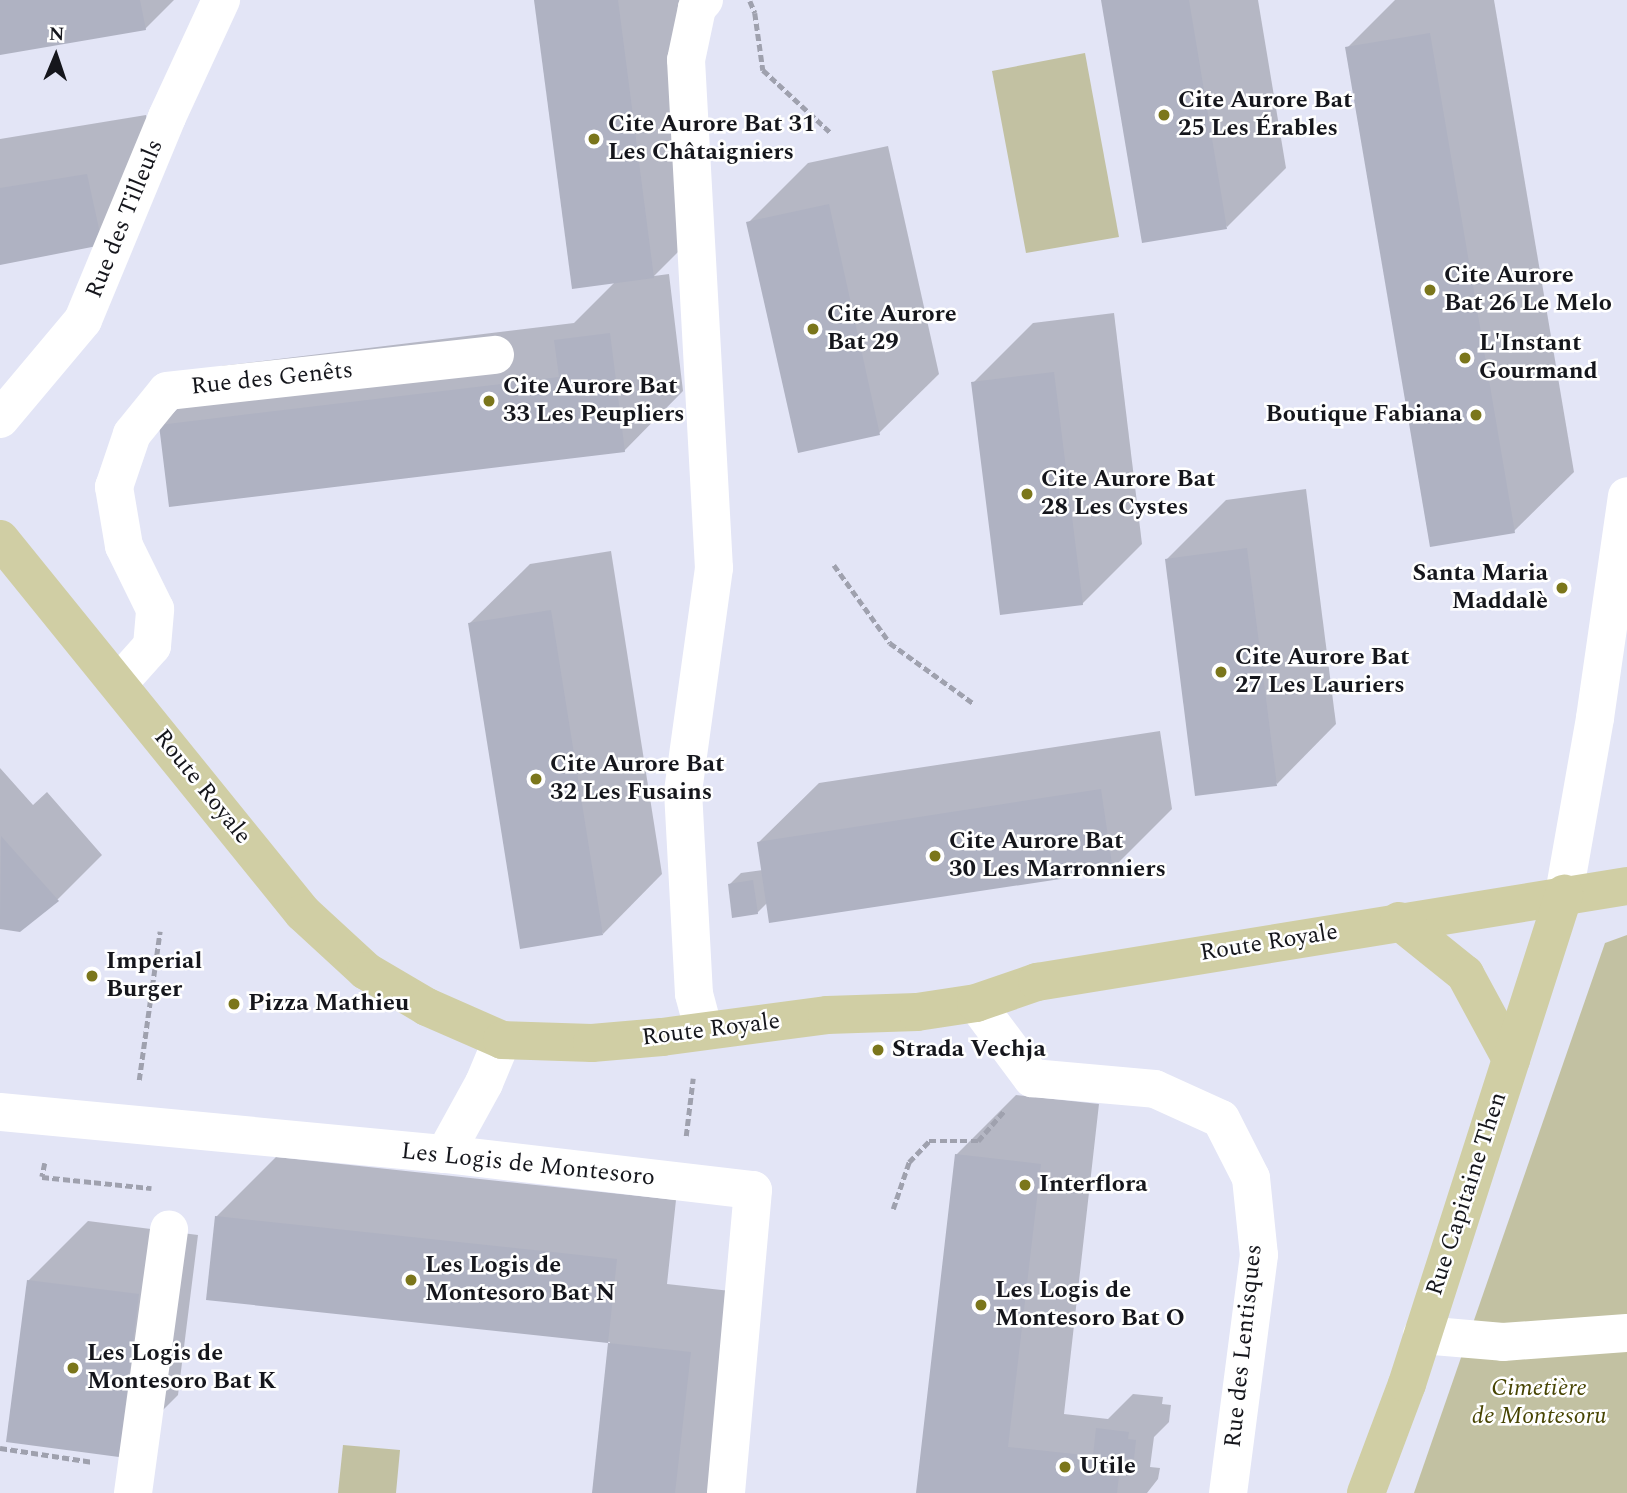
<!DOCTYPE html>
<html>
<head>
<meta charset="utf-8">
<style>
	body { margin:0 }
	#map { position:relative; width:1627px; height:1493px; overflow:hidden; background:#e3e5f6; font-family:Spectral,serif }
	div>[style] { position:absolute }
	.green>* { inset:0; background:#c2c1a2 }
	.shadow>* { inset:0; background:#0003 }
	.building>* { inset:0; background:#afb2c2 }
	.path>* { height:4.5px; margin-top:-2.25px; transform-origin:0; background:repeating-linear-gradient(90deg,#9fa1ae 0 7px,transparent 0 10.5px) }
	.minor>* { height:38px; margin:-19px; padding:0 19px; transform-origin:19px; border-radius:19px; background:#fff }
	.major>* { height:38px; margin:-19px; padding:0 19px; transform-origin:19px; border-radius:19px; background:#d0cea4 }
	.dots>* { width:19px; height:19px; translate:-50% -50%; box-sizing:border-box; border:4px solid #fff; border-radius:50% }
	span { translate:-50% -50%; white-space:nowrap; text-align:center; line-height:1.15; -webkit-text-stroke:5px #fff; paint-order:stroke }
	.poi-label { font-size:24px; color:#15161c; font-weight:700 }
	.left { translate:0 -50%; text-align:left }
	.right { translate:-100% -50%; text-align:right }
	.street-label { font-size:24px; color:#15161c }
	.park-label { font-size:24px; color:#474402; font-style:italic }
	.north { position:absolute; left:21px; top:21px; width:70px; height:70px; -webkit-text-stroke:5px #fff; paint-order:stroke; rotate:2deg; font-size:19px; font-weight:700; line-height:28px; text-align:center; color:#15161c }
	.north::after { content:''; display:block; margin:auto; width:24px; height:32px; background:#15161c; clip-path:polygon(50% 0,100% 100%,50% 72%,0 100%) }
</style>
</head>
<body>
<div id="map">
	<div class="green">
		<div style="clip-path:polygon(1085px 53px,1119px 237px,1026px 253px,992px 71px)"></div>
		<div style="clip-path:polygon(1627px 935px,1627px 1493px,1414px 1493px,1605px 943px)"></div>
		<div style="clip-path:polygon(343px 1445px,400px 1450px,396px 1493px,338px 1493px)"></div>
	</div>
	<div class="shadow">
		<div style="clip-path:polygon(0 0,174px 0,145px 29px,0 53px)"></div>
		<div style="clip-path:polygon(536px 0,685px 0,713px 217px,654px 276px,669px 274px,683px 391px,624px 451px,161px 425px,221px 366px,574px 323px,615px 282px)"></div>
		<div style="clip-path:polygon(1103px 0,1258px 0,1286px 168px,1227px 227px)"></div>
		<div style="clip-path:polygon(1395px 0,1494px 0,1574px 472px,1514px 531px,1347px 48px)"></div>
		<div style="clip-path:polygon(146px 115px,160px 177px,96px 244px,0 264px,0 139px)"></div>
		<div style="clip-path:polygon(888px 146px,939px 374px,879px 433px,748px 223px,808px 163px)"></div>
		<div style="clip-path:polygon(1114px 313px,1142px 544px,1082px 604px,973px 383px,1033px 323px)"></div>
		<div style="clip-path:polygon(1306px 489px,1336px 724px,1277px 784px,1167px 559px,1226px 500px)"></div>
		<div style="clip-path:polygon(611px 551px,662px 874px,603px 934px,470px 623px,530px 564px)"></div>
		<div style="clip-path:polygon(1160px 731px,1172px 809px,1112px 869px,768px 902px,757px 913px,729px 885px,741px 873px,763px 870px,759px 842px,819px 783px)"></div>
		<div style="clip-path:polygon(0 768px,33px 805px,47px 792px,102px 855px,58px 899px,19px 930px,0 927px)"></div>
		<div style="clip-path:polygon(1016px 1095px,1099px 1104px,1064px 1414px,1108px 1419px,1133px 1394px,1163px 1397px,1162px 1404px,1171px 1405px,1169px 1422px,1154px 1437px,1150px 1467px,1160px 1468px,1158px 1479px,1147px 1493px,918px 1493px,956px 1155px)"></div>
		<div style="clip-path:polygon(276px 1157px,676px 1200px,667px 1284px,749px 1293px,728px 1493px,593px 1493px,610px 1342px,208px 1298px,216px 1217px)"></div>
		<div style="clip-path:polygon(88px 1221px,198px 1235px,178px 1395px,118px 1455px,28px 1281px)"></div>
	</div>
	<div class="building">
		<div style="clip-path:polygon(0 0,140px 0,146px 30px,0 55px)"></div>
		<div style="clip-path:polygon(534px 0,618px 0,654px 278px,572px 289px)"></div>
		<div style="clip-path:polygon(1101px 0,1189px 0,1227px 229px,1142px 243px)"></div>
		<div style="clip-path:polygon(1430px 33px,1515px 533px,1430px 547px,1345px 47px)"></div>
		<div style="clip-path:polygon(87px 174px,101px 238px,97px 246px,0 265px,0 188px)"></div>
		<div style="clip-path:polygon(829px 204px,880px 435px,798px 453px,746px 222px)"></div>
		<div style="clip-path:polygon(610px 333px,625px 452px,169px 507px,159px 425px,559px 377px,554px 340px)"></div>
		<div style="clip-path:polygon(1054px 372px,1083px 605px,1000px 615px,971px 382px)"></div>
		<div style="clip-path:polygon(1247px 548px,1277px 786px,1195px 796px,1165px 559px)"></div>
		<div style="clip-path:polygon(551px 610px,603px 935px,520px 949px,468px 623px)"></div>
		<div style="clip-path:polygon(1101px 789px,1113px 871px,769px 923px,757px 842px)"></div>
		<div style="clip-path:polygon(1px 836px,59px 901px,20px 932px,0 929px)"></div>
		<div style="clip-path:polygon(753px 880px,758px 914px,732px 918px,728px 884px)"></div>
		<div style="clip-path:polygon(955px 1154px,1041px 1164px,1008px 1447px,1093px 1456px,1096px 1428px,1129px 1432px,1128px 1439px,1136px 1440px,1134px 1459px,1121px 1458px,1117px 1493px,916px 1493px)"></div>
		<div style="clip-path:polygon(215px 1216px,617px 1259px,608px 1343px,206px 1300px)"></div>
		<div style="clip-path:polygon(27px 1280px,139px 1294px,119px 1457px,6px 1442px)"></div>
		<div style="clip-path:polygon(608px 1343px,691px 1352px,675px 1493px,592px 1493px)"></div>
	</div>
	<div class="path">
		<div style="left:750px;top:1px;width:13px;rotate:67deg"></div>
		<div style="left:755px;top:13px;width:58px;rotate:82deg"></div>
		<div style="left:763px;top:70px;width:91px;rotate:42.8deg"></div>
		<div style="left:834px;top:565px;width:96px;rotate:54.3deg"></div>
		<div style="left:890px;top:643px;width:102px;rotate:35.9deg"></div>
		<div style="left:139px;top:1080px;width:150px;rotate:-82deg"></div>
		<div style="left:686px;top:1136px;width:58px;rotate:-83.1deg"></div>
		<div style="left:45px;top:1163px;width:14px;rotate:102deg"></div>
		<div style="left:42px;top:1177px;width:110px;rotate:5.8deg"></div>
		<div style="left:893px;top:1209px;width:50px;rotate:-71.2deg"></div>
		<div style="left:909px;top:1162px;width:29px;rotate:-46deg"></div>
		<div style="left:929px;top:1141px;width:49px"></div>
		<div style="left:978px;top:1141px;width:40px;rotate:-49deg"></div>
		<div style="left:0;top:1448px;width:94px;rotate:8.6deg"></div>
	</div>
	<div class="minor">
		<div style="left:704px;top:0;width:11px;rotate:131deg"></div>
		<div style="left:697px;top:8px;width:53px;rotate:101.9deg"></div>
		<div style="left:686px;top:60px;width:509px;rotate:86.85deg"></div>
		<div style="left:714px;top:568px;width:225px;rotate:97.9deg"></div>
		<div style="left:683px;top:791px;width:203px;rotate:86.9deg"></div>
		<div style="left:694px;top:994px;width:38px;rotate:75deg"></div>
		<div style="left:0;top:419px;width:129px;rotate:-50deg"></div>
		<div style="left:83px;top:320px;width:220px;rotate:-67.5deg"></div>
		<div style="left:167px;top:117px;width:129px;rotate:-65.2deg"></div>
		<div style="left:118px;top:684px;width:51px;rotate:-48.2deg"></div>
		<div style="left:152px;top:646px;width:37px;rotate:-85deg"></div>
		<div style="left:155px;top:609px;width:70px;rotate:-116.2deg"></div>
		<div style="left:124px;top:546px;width:60px;rotate:-99.6deg"></div>
		<div style="left:114px;top:487px;width:56px;rotate:-71.2deg"></div>
		<div style="left:132px;top:434px;width:55px;rotate:-50.9deg"></div>
		<div style="left:167px;top:391px;width:330px;rotate:-6.3deg"></div>
		<div style="left:1564px;top:894px;width:179px;rotate:-80deg"></div>
		<div style="left:1595px;top:718px;width:224px;rotate:-81.8deg"></div>
		<div style="left:976px;top:1003px;width:94px;rotate:53.3deg"></div>
		<div style="left:1032px;top:1078px;width:123px;rotate:5.1deg"></div>
		<div style="left:1155px;top:1089px;width:72px;rotate:24.4deg"></div>
		<div style="left:1221px;top:1119px;width:66px;rotate:63deg"></div>
		<div style="left:1251px;top:1178px;width:77px;rotate:84.1deg"></div>
		<div style="left:1259px;top:1255px;width:240px;rotate:97.4deg"></div>
		<div style="left:0;top:1112px;width:447px;rotate:5.4deg"></div>
		<div style="left:445px;top:1154px;width:310px;rotate:6.7deg"></div>
		<div style="left:753px;top:1190px;width:304px;rotate:95.1deg"></div>
		<div style="left:445px;top:1154px;width:81px;rotate:-61.2deg"></div>
		<div style="left:484px;top:1083px;width:47px;rotate:-67.3deg"></div>
		<div style="left:1422px;top:1335px;width:81px;rotate:4.9deg"></div>
		<div style="left:1503px;top:1342px;width:124px;rotate:-4.2deg"></div>
		<div style="left:133px;top:1493px;width:266px;rotate:-82.2deg"></div>
	</div>
	<div class="major">
		<div style="left:0;top:539px;width:481px;rotate:51deg"></div>
		<div style="left:303px;top:913px;width:86px;rotate:42.6deg"></div>
		<div style="left:366px;top:971px;width:71px;rotate:30.5deg"></div>
		<div style="left:427px;top:1007px;width:82px;rotate:23.7deg"></div>
		<div style="left:502px;top:1040px;width:90px;rotate:1.9deg"></div>
		<div style="left:592px;top:1043px;width:70px;rotate:-4.9deg"></div>
		<div style="left:662px;top:1037px;width:166px;rotate:-7.6deg"></div>
		<div style="left:827px;top:1015px;width:90px;rotate:-1.9deg"></div>
		<div style="left:917px;top:1012px;width:60px;rotate:-8.7deg"></div>
		<div style="left:976px;top:1003px;width:65px;rotate:-19deg"></div>
		<div style="left:1037px;top:982px;width:598px;rotate:-9.24deg"></div>
		<div style="left:1399px;top:921px;width:85px;rotate:38.8deg"></div>
		<div style="left:1465px;top:974px;width:97px;rotate:61.6deg"></div>
		<div style="left:1366px;top:1493px;width:116px;rotate:-69.4deg"></div>
		<div style="left:1407px;top:1384px;width:515px;rotate:-72.23deg"></div>
	</div>
	<div class="dots">
		<div style="left:1164px;top:115px;background:#7b761b"></div>
		<div style="left:594px;top:139px;background:#7b761b"></div>
		<div style="left:1430px;top:290px;background:#7b761b"></div>
		<div style="left:813px;top:329px;background:#7b761b"></div>
		<div style="left:1465px;top:358px;background:#7b761b"></div>
		<div style="left:489px;top:401px;background:#7b761b"></div>
		<div style="left:1476px;top:415px;background:#7b761b"></div>
		<div style="left:1027px;top:494px;background:#7b761b"></div>
		<div style="left:1562px;top:588px;background:#7b761b"></div>
		<div style="left:1221px;top:672px;background:#7b761b"></div>
		<div style="left:536px;top:779px;background:#7b761b"></div>
		<div style="left:935px;top:856px;background:#7b761b"></div>
		<div style="left:92px;top:976px;background:#7b761b"></div>
		<div style="left:234px;top:1004px;background:#7b761b"></div>
		<div style="left:878px;top:1050px;background:#7b761b"></div>
		<div style="left:1025px;top:1185px;background:#7b761b"></div>
		<div style="left:411px;top:1280px;background:#7b761b"></div>
		<div style="left:981px;top:1305px;background:#7b761b"></div>
		<div style="left:73px;top:1368px;background:#7b761b"></div>
		<div style="left:1065px;top:1467px;background:#7b761b"></div>
	</div>
	<div class="poi-label">
		<span class="left" style="left:1178px;top:115px">Cite Aurore Bat<br>25 Les Érables</span>
		<span class="left" style="left:608px;top:139px">Cite Aurore Bat 31<br>Les Châtaigniers</span>
		<span class="left" style="left:1444px;top:290px">Cite Aurore<br>Bat 26 Le Melo</span>
		<span class="left" style="left:827px;top:329px">Cite Aurore<br>Bat 29</span>
		<span class="left" style="left:1479px;top:358px">L'Instant<br>Gourmand</span>
		<span class="left" style="left:503px;top:401px">Cite Aurore Bat<br>33 Les Peupliers</span>
		<span class="right" style="left:1462px;top:415px">Boutique Fabiana</span>
		<span class="left" style="left:1041px;top:494px">Cite Aurore Bat<br>28 Les Cystes</span>
		<span class="right" style="left:1548px;top:588px">Santa Maria<br>Maddalè</span>
		<span class="left" style="left:1235px;top:672px">Cite Aurore Bat<br>27 Les Lauriers</span>
		<span class="left" style="left:550px;top:779px">Cite Aurore Bat<br>32 Les Fusains</span>
		<span class="left" style="left:949px;top:856px">Cite Aurore Bat<br>30 Les Marronniers</span>
		<span class="left" style="left:106px;top:976px">Imperial<br>Burger</span>
		<span class="left" style="left:248px;top:1004px">Pizza Mathieu</span>
		<span class="left" style="left:892px;top:1050px">Strada Vechja</span>
		<span class="left" style="left:1039px;top:1185px">Interflora</span>
		<span class="left" style="left:425px;top:1280px">Les Logis de<br>Montesoro Bat N</span>
		<span class="left" style="left:995px;top:1305px">Les Logis de<br>Montesoro Bat O</span>
		<span class="left" style="left:87px;top:1368px">Les Logis de<br>Montesoro Bat K</span>
		<span class="left" style="left:1079px;top:1467px">Utile</span>
	</div>
	<div class="street-label">
		<span style="left:125px;top:219px;rotate:-68deg">Rue des Tilleuls</span>
		<span style="left:272px;top:379px;rotate:-6deg">Rue des Genêts</span>
		<span style="left:202px;top:787px;rotate:51deg">Route Royale</span>
		<span style="left:1269px;top:943px;rotate:-9deg">Route Royale</span>
		<span style="left:711px;top:1030px;rotate:-7deg">Route Royale</span>
		<span style="left:528px;top:1165px;rotate:6deg">Les Logis de Montesoro</span>
		<span style="left:1467px;top:1194px;rotate:-72deg">Rue Capitaine Then</span>
		<span style="left:1244px;top:1346px;rotate:-84deg">Rue des Lentisques</span>
	</div>
	<div class="park-label">
		<span style="left:1539px;top:1403px">Cimetière<br>de Montesoru</span>
	</div>
	<div class="north">N</div>
</div>
</body>
</html>
